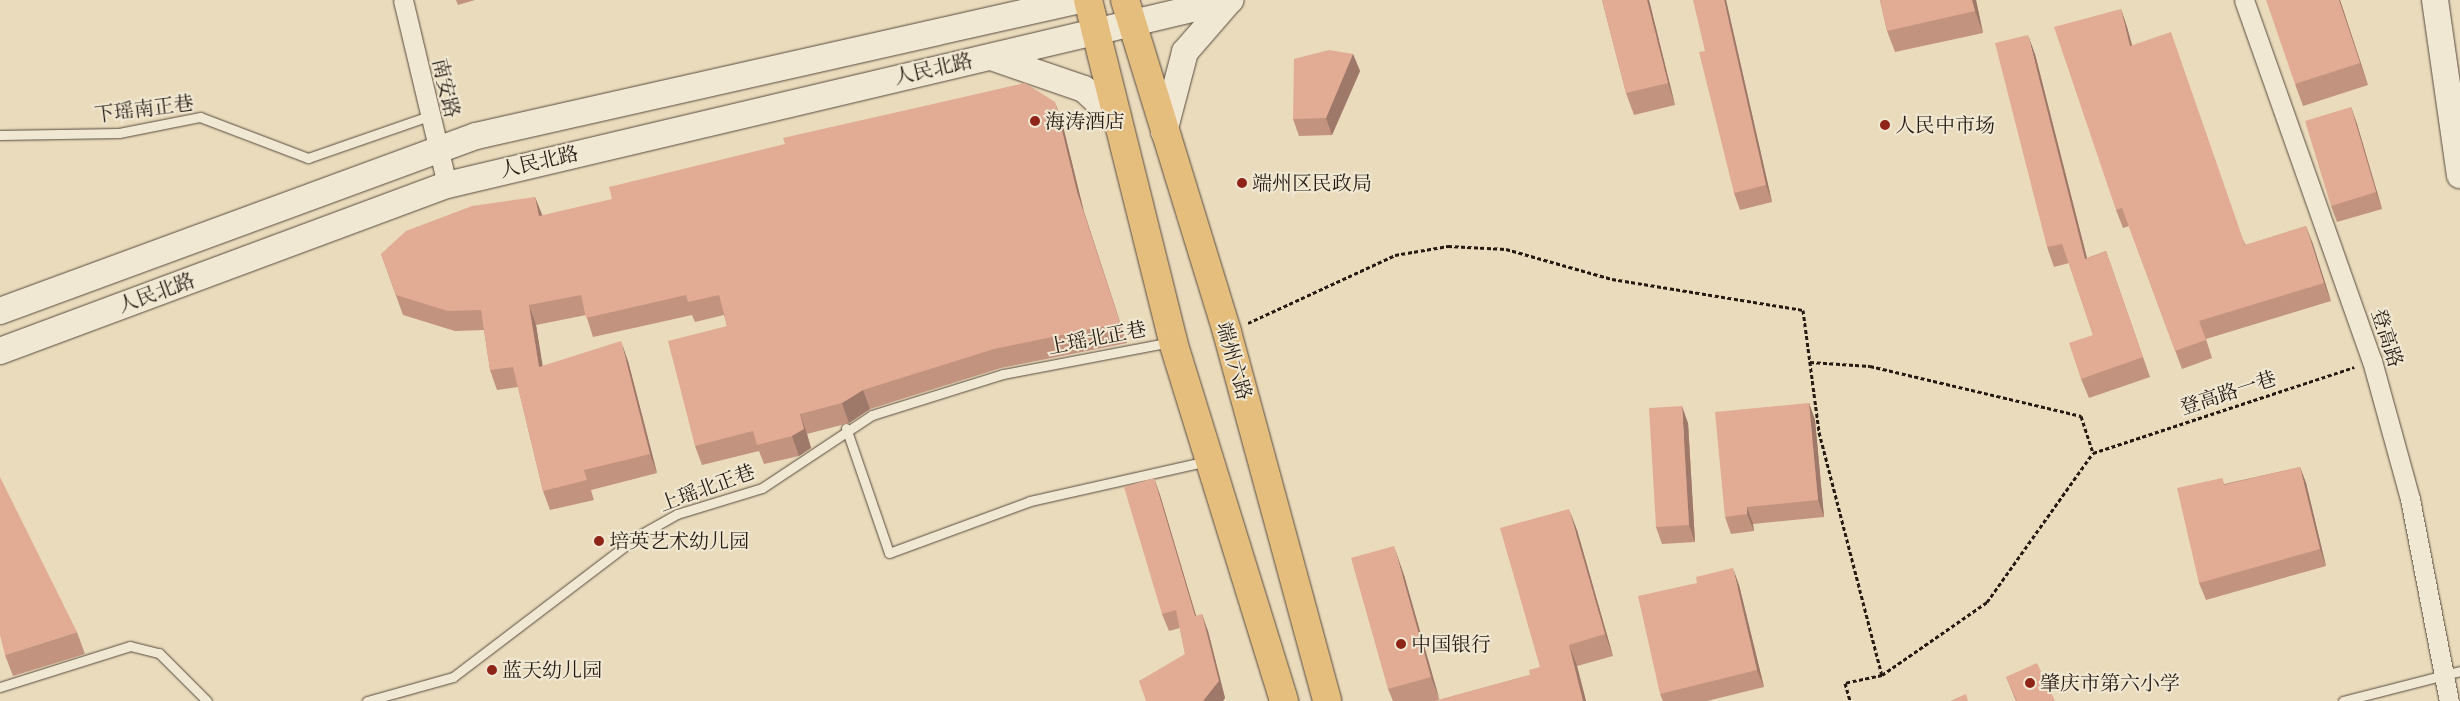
<!DOCTYPE html>
<html>
<head>
<meta charset="utf-8">
<style>
	body { margin:0 }
	#map { position:relative; width:2460px; height:701px; overflow:hidden; background:#eadbbc; font-family:Alegreya,"Noto Serif SC",serif }
	div>[style] { position:absolute }
	.path>* { height:3px; margin-top:-1.5px; transform-origin:0; background:repeating-linear-gradient(90deg,#261a13 0 4px,transparent 0 6.5px) }
	.roads { filter:drop-shadow(0 0 1px #574a3d) drop-shadow(0 0 1px #574a3d) }
	.service>* { height:9px; margin:-4.5px; padding:0 4.5px; transform-origin:4.5px; border-radius:4.5px; background:#f1e8d3 }
	.minor>* { height:19px; margin:-9.5px; padding:0 9.5px; transform-origin:9.5px; border-radius:9.5px; background:#f1e8d3 }
	.secondary>* { height:26px; margin:-13px; padding:0 13px; transform-origin:13px; border-radius:13px; background:#f1e8d3 }
	.primary>* { height:28px; margin:-14px; padding:0 14px; transform-origin:14px; border-radius:14px; background:#e5be7e }
	.wall>* { inset:0; background:#c2937f }
	.shaded-wall>* { inset:0; background:#9e7868 }
	.building>* { inset:0; background:#e1ab94 }
	.dots>* { width:14px; height:14px; translate:-50% -50%; box-sizing:border-box; border:2px solid #f1e8d3; border-radius:50% }
	span { translate:-50% -50%; white-space:nowrap; text-align:center; line-height:1.15; -webkit-text-stroke:4px #f1e8d3; paint-order:stroke }
	.street-label { font-size:20px; color:#261a13 }
	.poi-label { font-size:20px; color:#261a13 }
	.left { translate:0 -50%; text-align:left }
</style>
</head>
<body>
<div id="map">
	<div class="path">
		<div style="left:1248px;top:323px;width:162px;rotate:-24.8deg"></div>
		<div style="left:1395px;top:255px;width:54px;rotate:-9.6deg"></div>
		<div style="left:1448px;top:246px;width:58px;rotate:3deg"></div>
		<div style="left:1506px;top:249px;width:110px;rotate:15.8deg"></div>
		<div style="left:1612px;top:279px;width:193px;rotate:9.2deg"></div>
		<div style="left:1803px;top:310px;width:123px;rotate:82.5deg"></div>
		<div style="left:1819px;top:432px;width:251px;rotate:75.5deg"></div>
		<div style="left:1882px;top:675px;width:38px;rotate:168deg"></div>
		<div style="left:1845px;top:683px;width:19px;rotate:74deg"></div>
		<div style="left:1810px;top:362px;width:60px;rotate:3.8deg"></div>
		<div style="left:1870px;top:366px;width:217px;rotate:13.3deg"></div>
		<div style="left:2081px;top:416px;width:39px;rotate:72deg"></div>
		<div style="left:2093px;top:453px;width:275px;rotate:-18.2deg"></div>
		<div style="left:1882px;top:675px;width:128px;rotate:-34.8deg"></div>
		<div style="left:1987px;top:602px;width:183px;rotate:-54.6deg"></div>
	</div>
	<div class="roads">
		<div class="service">
			<div style="left:0;top:135px;width:119px;rotate:-1deg"></div>
			<div style="left:119px;top:133px;width:83px;rotate:-11.2deg"></div>
			<div style="left:200px;top:117px;width:116px;rotate:20.8deg"></div>
			<div style="left:308px;top:158px;width:128px;rotate:-19.1deg"></div>
			<div style="left:846px;top:428px;width:132px;rotate:71deg"></div>
			<div style="left:889px;top:553px;width:150px;rotate:-20.2deg"></div>
			<div style="left:1030px;top:501px;width:182px;rotate:-12.7deg"></div>
			<div style="left:0;top:687px;width:136px;rotate:-17.5deg"></div>
			<div style="left:130px;top:646px;width:30px;rotate:14deg"></div>
			<div style="left:159px;top:653px;width:68px;rotate:45deg"></div>
			<div style="left:367px;top:701px;width:89px;rotate:-15.6deg"></div>
			<div style="left:453px;top:677px;width:233px;rotate:-37.3deg"></div>
			<div style="left:638px;top:536px;width:45px;rotate:-29.4deg"></div>
			<div style="left:677px;top:514px;width:89px;rotate:-17deg"></div>
			<div style="left:762px;top:488px;width:132px;rotate:-33.6deg"></div>
			<div style="left:872px;top:415px;width:137px;rotate:-17.4deg"></div>
			<div style="left:1003px;top:374px;width:170px;rotate:-10.8deg"></div>
			<div style="left:2343px;top:701px;width:121px;rotate:-14.4deg"></div>
		</div>
		<div class="minor">
			<div style="left:403px;top:0;width:190px;rotate:76.6deg"></div>
			<div style="left:2244px;top:0;width:383px;rotate:70.5deg"></div>
			<div style="left:2372px;top:361px;width:143px;rotate:74.6deg"></div>
			<div style="left:2410px;top:499px;width:206px;rotate:79.1deg"></div>
		</div>
		<div class="secondary">
			<div style="left:2435px;top:0;width:177px;rotate:81.9deg"></div>
			<div style="left:991px;top:57px;width:98px;rotate:19deg"></div>
			<div style="left:1084px;top:89px;width:45px;rotate:43.2deg"></div>
			<div style="left:1164px;top:132px;width:83px;rotate:-75.3deg"></div>
			<div style="left:1185px;top:52px;width:69px;rotate:-49.1deg"></div>
			<div style="left:0;top:311px;width:507px;rotate:-20.19deg"></div>
			<div style="left:476px;top:136px;width:619px;rotate:-12.69deg"></div>
			<div style="left:0;top:351px;width:477px;rotate:-20.4deg"></div>
			<div style="left:447px;top:185px;width:805px;rotate:-13.29deg"></div>
		</div>
		<div class="primary">
			<div style="left:1088px;top:0;width:352px;rotate:76deg"></div>
			<div style="left:1173px;top:342px;width:376px;rotate:72.8deg"></div>
			<div style="left:1125px;top:0;width:347px;rotate:72.9deg"></div>
			<div style="left:1227px;top:332px;width:382px;rotate:74.8deg"></div>
		</div>
	</div>
	<div class="wall">
		<div style="clip-path:polygon(456px 0,475px 0,458px 5px)"></div>
		<div style="clip-path:polygon(1602px 0,1649px 0,1675px 105px,1634px 115px,1626px 93px)"></div>
		<div style="clip-path:polygon(1726px 0,1772px 202px,1740px 210px,1734px 193px)"></div>
		<div style="clip-path:polygon(1880px 0,1976px 0,1983px 33px,1895px 52px,1887px 31px)"></div>
		<div style="clip-path:polygon(2340px 0,2368px 85px,2303px 106px,2295px 84px)"></div>
		<div style="clip-path:polygon(2121px 9px,2127px 27px,2132px 45px,2246px 245px,2306px 226px,2331px 301px,2206px 339px,2212px 358px,2182px 369px,2129px 226px,2123px 228px,2116px 210px)"></div>
		<div style="clip-path:polygon(1353px 54px,1360px 71px,1332px 135px,1299px 136px,1293px 119px)"></div>
		<div style="clip-path:polygon(2035px 54px,2087px 258px,2106px 251px,2150px 377px,2089px 398px,2081px 379px,2093px 335px,2069px 263px,2054px 267px,2047px 247px)"></div>
		<div style="clip-path:polygon(2351px 107px,2357px 124px,2382px 209px,2337px 222px,2331px 206px)"></div>
		<div style="clip-path:polygon(1062px 122px,1084px 212px,1127px 343px,1001px 368px,870px 409px,849px 423px,807px 434px,811px 448px,799px 456px,764px 464px,759px 451px,702px 465px,695px 446px,727px 326px,724px 315px,695px 322px,692px 315px,593px 337px,586px 315px,536px 325px,542px 366px,628px 361px,657px 473px,591px 490px,594px 500px,550px 510px,543px 491px,518px 387px,497px 390px,490px 370px,484px 330px,455px 331px,403px 315px,381px 254px,535px 197px,542px 216px)"></div>
		<div style="clip-path:polygon(1809px 403px,1815px 420px,1824px 517px,1753px 524px,1754px 531px,1731px 534px,1725px 517px)"></div>
		<div style="clip-path:polygon(1688px 423px,1695px 542px,1662px 544px,1656px 527px)"></div>
		<div style="clip-path:polygon(2300px 467px,2306px 483px,2326px 566px,2206px 600px,2199px 583px,2222px 478px,2224px 484px)"></div>
		<div style="clip-path:polygon(1154px 478px,1160px 495px,1196px 615px,1208px 631px,1225px 698px,1185px 654px,1180px 628px,1169px 631px,1162px 614px)"></div>
		<div style="clip-path:polygon(1577px 530px,1613px 656px,1577px 666px,1586px 701px,1393px 701px,1388px 689px,1404px 575px,1439px 700px,1530px 675px,1540px 667px)"></div>
		<div style="clip-path:polygon(1739px 585px,1764px 687px,1707px 701px,1663px 701px,1660px 694px)"></div>
		<div style="clip-path:polygon(77px 632px,85px 654px,13px 676px,5px 655px)"></div>
		<div style="clip-path:polygon(2006px 677px,2055px 701px,2016px 701px)"></div>
	</div>
	<div class="shaded-wall">
		<div style="clip-path:polygon(1647px 0,1649px 0,1675px 105px,1668px 83px)"></div>
		<div style="clip-path:polygon(1724px 0,1726px 0,1772px 202px,1766px 185px)"></div>
		<div style="clip-path:polygon(1972px 0,1976px 0,1983px 33px,1975px 11px)"></div>
		<div style="clip-path:polygon(2339px 0,2340px 0,2368px 85px,2360px 63px)"></div>
		<div style="clip-path:polygon(2121px 9px,2127px 27px,2137px 64px,2130px 46px)"></div>
		<div style="clip-path:polygon(2028px 35px,2035px 54px,2092px 278px,2085px 259px)"></div>
		<div style="clip-path:polygon(1353px 54px,1360px 71px,1332px 135px,1326px 118px)"></div>
		<div style="clip-path:polygon(1055px 102px,1062px 122px,1084px 212px,1127px 343px,1077px 192px)"></div>
		<div style="clip-path:polygon(2351px 107px,2357px 124px,2382px 209px,2376px 192px)"></div>
		<div style="clip-path:polygon(535px 197px,543px 217px,539px 216px)"></div>
		<div style="clip-path:polygon(2306px 226px,2313px 244px,2331px 301px,2324px 283px)"></div>
		<div style="clip-path:polygon(529px 305px,536px 325px,546px 386px,539px 367px)"></div>
		<div style="clip-path:polygon(621px 341px,628px 361px,657px 473px,650px 454px)"></div>
		<div style="clip-path:polygon(863px 390px,870px 409px,849px 423px,842px 403px)"></div>
		<div style="clip-path:polygon(1809px 403px,1815px 420px,1824px 517px,1818px 500px)"></div>
		<div style="clip-path:polygon(1682px 406px,1688px 423px,1695px 542px,1689px 525px)"></div>
		<div style="clip-path:polygon(800px 414px,807px 434px,811px 448px,799px 456px,792px 436px)"></div>
		<div style="clip-path:polygon(2300px 467px,2306px 483px,2326px 566px,2320px 549px)"></div>
		<div style="clip-path:polygon(1154px 478px,1160px 495px,1201px 633px,1195px 616px)"></div>
		<div style="clip-path:polygon(1747px 507px,1753px 524px,1754px 531px,1747px 514px)"></div>
		<div style="clip-path:polygon(1569px 509px,1577px 530px,1613px 656px,1605px 634px)"></div>
		<div style="clip-path:polygon(1394px 546px,1404px 575px,1440px 701px,1431px 677px)"></div>
		<div style="clip-path:polygon(1733px 568px,1739px 585px,1764px 687px,1757px 670px)"></div>
		<div style="clip-path:polygon(1202px 614px,1208px 631px,1225px 698px,1223px 701px,1203px 701px)"></div>
		<div style="clip-path:polygon(1569px 645px,1577px 666px,1586px 701px,1583px 701px)"></div>
	</div>
	<div class="building">
		<div style="clip-path:polygon(1602px 0,1647px 0,1668px 83px,1626px 93px)"></div>
		<div style="clip-path:polygon(1693px 0,1724px 0,1766px 185px,1734px 193px,1699px 52px,1705px 51px)"></div>
		<div style="clip-path:polygon(1880px 0,1972px 0,1975px 11px,1887px 31px)"></div>
		<div style="clip-path:polygon(2266px 0,2339px 0,2360px 63px,2295px 84px)"></div>
		<div style="clip-path:polygon(2121px 9px,2130px 46px,2171px 32px,2245px 245px,2306px 226px,2324px 283px,2199px 321px,2206px 340px,2175px 351px,2122px 208px,2116px 210px,2054px 27px)"></div>
		<div style="clip-path:polygon(2028px 35px,2085px 259px,2106px 251px,2143px 357px,2081px 379px,2069px 343px,2093px 335px,2062px 244px,2047px 247px,1995px 43px)"></div>
		<div style="clip-path:polygon(1329px 50px,1353px 54px,1326px 118px,1293px 119px,1294px 59px)"></div>
		<div style="clip-path:polygon(1025px 83px,1055px 102px,1077px 192px,1120px 323px,994px 349px,863px 390px,842px 403px,800px 414px,804px 429px,792px 436px,757px 445px,753px 431px,695px 446px,668px 341px,727px 326px,719px 295px,688px 302px,686px 295px,586px 318px,581px 295px,529px 305px,539px 367px,621px 341px,650px 454px,584px 470px,587px 480px,543px 491px,513px 367px,490px 370px,481px 310px,448px 311px,396px 295px,381px 254px,406px 231px,472px 206px,535px 197px,539px 216px,612px 199px,609px 187px,785px 144px,783px 138px)"></div>
		<div style="clip-path:polygon(2351px 107px,2376px 192px,2331px 206px,2305px 121px)"></div>
		<div style="clip-path:polygon(1809px 403px,1818px 500px,1747px 507px,1747px 514px,1725px 517px,1715px 412px)"></div>
		<div style="clip-path:polygon(1682px 406px,1689px 525px,1656px 527px,1649px 408px)"></div>
		<div style="clip-path:polygon(2300px 467px,2320px 549px,2199px 583px,2177px 488px,2222px 478px,2224px 485px)"></div>
		<div style="clip-path:polygon(0 477px,77px 632px,5px 655px,0 635px)"></div>
		<div style="clip-path:polygon(1154px 478px,1195px 616px,1202px 614px,1219px 681px,1203px 701px,1146px 701px,1139px 681px,1185px 654px,1176px 610px,1162px 614px,1124px 487px)"></div>
		<div style="clip-path:polygon(1569px 509px,1605px 634px,1569px 645px,1583px 701px,1434px 701px,1530px 675px,1529px 670px,1540px 667px,1500px 528px)"></div>
		<div style="clip-path:polygon(1394px 546px,1431px 677px,1388px 689px,1351px 558px)"></div>
		<div style="clip-path:polygon(1733px 568px,1757px 670px,1660px 694px,1638px 596px,1697px 583px,1696px 577px)"></div>
		<div style="clip-path:polygon(2037px 663px,2055px 701px,2017px 701px,2006px 677px)"></div>
		<div style="clip-path:polygon(1966px 694px,1968px 701px,1950px 701px)"></div>
	</div>
	<div class="dots">
		<div style="left:1035px;top:121px;background:#8f2418"></div>
		<div style="left:1885px;top:125px;background:#8f2418"></div>
		<div style="left:1242px;top:183px;background:#8f2418"></div>
		<div style="left:599px;top:541px;background:#8f2418"></div>
		<div style="left:1401px;top:644px;background:#8f2418"></div>
		<div style="left:492px;top:670px;background:#8f2418"></div>
		<div style="left:2030px;top:683px;background:#8f2418"></div>
	</div>
	<div class="street-label">
		<span style="left:933px;top:69px;rotate:-13deg">人民北路</span>
		<span style="left:446px;top:88px;rotate:77deg">南安路</span>
		<span style="left:144px;top:109px;rotate:-7deg">下瑶南正巷</span>
		<span style="left:539px;top:162px;rotate:-13deg">人民北路</span>
		<span style="left:156px;top:293px;rotate:-20deg">人民北路</span>
		<span style="left:1097px;top:338px;rotate:-11deg">上瑶北正巷</span>
		<span style="left:2387px;top:338px;rotate:72deg">登高路</span>
		<span style="left:1234px;top:361px;rotate:74deg">端州六路</span>
		<span style="left:2228px;top:393px;rotate:-18deg">登高路一巷</span>
		<span style="left:707px;top:488px;rotate:-20deg">上瑶北正巷</span>
	</div>
	<div class="poi-label">
		<span class="left" style="left:1045px;top:121px">海涛酒店</span>
		<span class="left" style="left:1895px;top:125px">人民中市场</span>
		<span class="left" style="left:1252px;top:183px">端州区民政局</span>
		<span class="left" style="left:609px;top:541px">培英艺术幼儿园</span>
		<span class="left" style="left:1411px;top:644px">中国银行</span>
		<span class="left" style="left:502px;top:670px">蓝天幼儿园</span>
		<span class="left" style="left:2040px;top:683px">肇庆市第六小学</span>
	</div>
</div>
</body>
</html>
